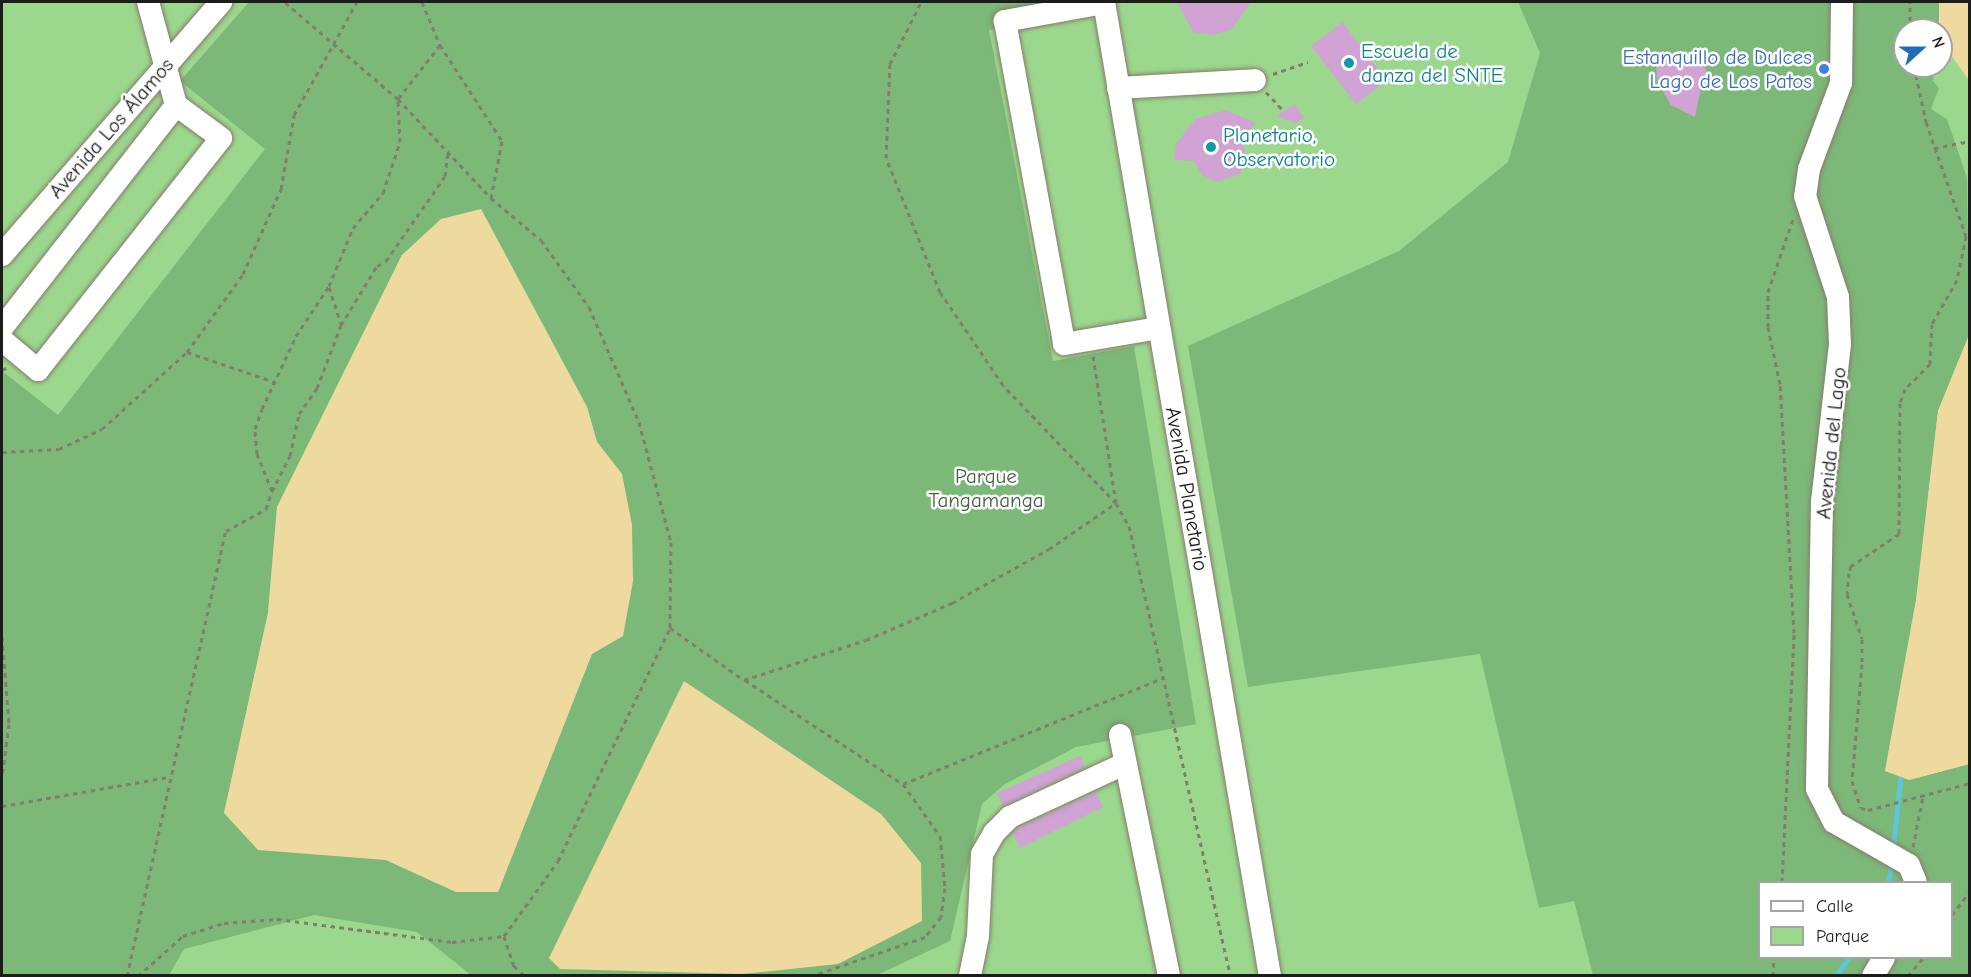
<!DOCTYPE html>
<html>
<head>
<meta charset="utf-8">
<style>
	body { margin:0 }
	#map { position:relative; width:1971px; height:977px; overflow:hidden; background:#f0dcbb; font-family:"Comic Neue",sans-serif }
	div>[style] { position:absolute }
	.green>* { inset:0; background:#9bd88d }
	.forest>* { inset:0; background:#7cb878 }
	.sand>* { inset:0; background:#eeda9e }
	.stream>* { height:4.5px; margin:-2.25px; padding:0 2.25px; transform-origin:2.25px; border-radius:2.25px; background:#5cc7d6 }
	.building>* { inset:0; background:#d0a3d4 }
	.path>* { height:3px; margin-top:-1.5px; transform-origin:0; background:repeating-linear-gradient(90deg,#867c6c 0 4.5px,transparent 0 9px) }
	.roads { filter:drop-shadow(0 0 2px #867c6c) drop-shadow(0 0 2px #867c6c) }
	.minor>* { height:22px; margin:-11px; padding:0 11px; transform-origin:11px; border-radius:11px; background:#fff }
	.dots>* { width:16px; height:16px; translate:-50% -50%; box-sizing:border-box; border:3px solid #fff; border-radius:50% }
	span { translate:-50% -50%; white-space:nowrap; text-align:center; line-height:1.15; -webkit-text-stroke:5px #fff; paint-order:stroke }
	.culture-label { font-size:21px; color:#0d838f }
	.left { translate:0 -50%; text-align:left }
	.shop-label { font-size:21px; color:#366cbe }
	.right { translate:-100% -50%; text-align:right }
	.street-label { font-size:21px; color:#1c1c1c }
	.park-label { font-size:21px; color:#485e44 }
	.frame { position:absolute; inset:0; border:3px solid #1c1c1c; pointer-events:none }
	.legend { position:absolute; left:1758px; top:881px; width:195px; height:78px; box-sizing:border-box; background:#fff; border:2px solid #a4a4a4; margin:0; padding:8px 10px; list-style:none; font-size:18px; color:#1c1c1c }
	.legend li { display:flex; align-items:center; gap:12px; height:30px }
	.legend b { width:30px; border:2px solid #a4a4a4 }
	.north { position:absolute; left:1893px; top:18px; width:60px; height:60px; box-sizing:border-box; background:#fff; border:2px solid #a4a4a4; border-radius:50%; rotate:69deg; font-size:16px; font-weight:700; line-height:24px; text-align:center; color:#1c1c1c }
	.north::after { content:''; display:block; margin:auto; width:21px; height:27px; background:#1f6fb2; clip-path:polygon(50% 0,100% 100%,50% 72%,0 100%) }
</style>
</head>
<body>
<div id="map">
	<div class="green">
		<div style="clip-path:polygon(evenodd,2px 2px,1939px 2px,1939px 30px,1905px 30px,1905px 66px,1941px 66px,1941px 37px,1969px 80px,1969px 335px,1938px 411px,1928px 491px,1917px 779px,1969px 764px,1969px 975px,2px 976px,2px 2px,1760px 882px,1952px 882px,1952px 958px,1760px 958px,1760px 882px)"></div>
	</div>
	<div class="forest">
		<div style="clip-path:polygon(evenodd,249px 2px,1078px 2px,1080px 12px,989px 30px,1053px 361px,1134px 346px,1196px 724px,1076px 747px,1005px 784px,982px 804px,950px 941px,877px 975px,471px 975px,417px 932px,314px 915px,184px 949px,169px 975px,2px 975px,2px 371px,58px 415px,265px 149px,180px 81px,249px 2px,481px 209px,587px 407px,597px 442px,622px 474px,623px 636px,592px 653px,498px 892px,456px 892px,386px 860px,224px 813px,268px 613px,277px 507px,402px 255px,481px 209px)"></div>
		<div style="clip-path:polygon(evenodd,1518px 2px,1939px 2px,1939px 30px,1905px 30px,1905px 66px,1935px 66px,1933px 81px,1939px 88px,1931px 109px,1947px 119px,1967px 178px,1969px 335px,1938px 411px,1916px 600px,1885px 771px,1909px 780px,1969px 764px,1969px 975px,1593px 975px,1574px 901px,1539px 908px,1480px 654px,1248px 687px,1188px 346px,1399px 251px,1508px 162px,1540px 53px,1518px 2px,1760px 882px,1952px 882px,1952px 958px,1760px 958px,1760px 882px)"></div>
	</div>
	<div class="sand">
		<div style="clip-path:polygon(1939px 2px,1969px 2px,1969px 80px,1943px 44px)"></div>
		<div style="clip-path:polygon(481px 209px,587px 407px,597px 442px,622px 474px,632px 525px,633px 581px,623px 636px,592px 654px,498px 892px,456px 892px,386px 860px,258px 850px,224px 813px,268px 613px,277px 507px,402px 255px,441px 219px)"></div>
		<div style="clip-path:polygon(1969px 335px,1969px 764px,1909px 780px,1885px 771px,1916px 600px,1938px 411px)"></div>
		<div style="clip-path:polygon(684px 681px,881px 814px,921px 863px,922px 921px,838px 964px,742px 974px,560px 969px,549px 958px)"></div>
	</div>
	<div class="stream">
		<div style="left:1893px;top:848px;width:69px;rotate:-84.2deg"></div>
		<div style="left:1888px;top:882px;width:20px;rotate:-79deg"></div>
		<div style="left:1836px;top:976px;width:22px;rotate:-56deg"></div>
	</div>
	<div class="building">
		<div style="clip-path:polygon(1177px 2px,1251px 2px,1231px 30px,1212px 35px,1193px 32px)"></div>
		<div style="clip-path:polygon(1342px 22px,1387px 80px,1356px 104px,1311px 46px)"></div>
		<div style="clip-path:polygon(1656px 57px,1699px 57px,1710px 77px,1702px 82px,1695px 117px,1671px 105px,1657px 81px)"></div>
		<div style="clip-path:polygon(1295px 104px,1304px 118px,1294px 123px,1276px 116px)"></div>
		<div style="clip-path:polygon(1226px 110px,1256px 123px,1241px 137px,1247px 158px,1240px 174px,1217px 182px,1202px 175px,1194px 161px,1174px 160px,1176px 144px,1195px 119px)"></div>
		<div style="clip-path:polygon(1080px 756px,1085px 767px,1003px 806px,997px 793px)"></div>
		<div style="clip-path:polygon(1096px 792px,1103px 807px,1020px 848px,1013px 833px,1018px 828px)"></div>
	</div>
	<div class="path">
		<div style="left:422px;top:2px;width:47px;rotate:67.3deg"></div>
		<div style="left:440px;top:45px;width:114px;rotate:57.1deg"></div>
		<div style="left:502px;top:141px;width:58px;rotate:100.9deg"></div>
		<div style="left:1910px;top:30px;width:28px;rotate:-90deg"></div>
		<div style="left:440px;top:45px;width:68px;rotate:127.9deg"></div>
		<div style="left:398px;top:99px;width:136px;rotate:46.8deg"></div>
		<div style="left:491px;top:198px;width:65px;rotate:40deg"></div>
		<div style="left:541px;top:240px;width:82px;rotate:54.4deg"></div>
		<div style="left:589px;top:307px;width:125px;rotate:66.5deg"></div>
		<div style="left:639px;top:422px;width:124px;rotate:75.1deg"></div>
		<div style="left:671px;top:542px;width:86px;rotate:90.7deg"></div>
		<div style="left:1914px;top:66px;width:57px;rotate:77.9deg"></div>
		<div style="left:1926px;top:122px;width:121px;rotate:70.7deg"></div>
		<div style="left:1966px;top:236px;width:45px;rotate:101.6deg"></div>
		<div style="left:1957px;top:280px;width:51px;rotate:119.6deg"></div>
		<div style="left:1932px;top:324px;width:40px;rotate:92.9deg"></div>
		<div style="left:1930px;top:364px;width:35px;rotate:135deg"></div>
		<div style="left:1905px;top:389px;width:15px;rotate:110deg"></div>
		<div style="left:1900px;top:403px;width:131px;rotate:90.4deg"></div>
		<div style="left:1899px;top:534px;width:58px;rotate:146.3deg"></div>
		<div style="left:1851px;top:566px;width:7px;rotate:106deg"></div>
		<div style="left:1849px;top:573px;width:21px;rotate:95deg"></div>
		<div style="left:1847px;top:594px;width:47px;rotate:71.6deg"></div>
		<div style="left:1862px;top:639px;width:25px;rotate:90deg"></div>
		<div style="left:1862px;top:664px;width:117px;rotate:94.9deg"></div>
		<div style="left:1852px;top:781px;width:28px;rotate:72deg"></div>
		<div style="left:1861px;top:808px;width:7px;rotate:16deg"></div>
		<div style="left:1868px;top:810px;width:106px;rotate:-14.8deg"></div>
		<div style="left:1273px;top:74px;width:37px;rotate:-19deg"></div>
		<div style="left:1266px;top:92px;width:23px;rotate:47deg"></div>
		<div style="left:1934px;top:148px;width:37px;rotate:-11deg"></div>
		<div style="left:329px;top:287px;width:40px;rotate:72deg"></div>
		<div style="left:187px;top:352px;width:93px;rotate:18.8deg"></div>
		<div style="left:1093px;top:356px;width:149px;rotate:81.1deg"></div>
		<div style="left:1116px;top:503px;width:26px;rotate:61deg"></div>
		<div style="left:1129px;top:526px;width:461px;rotate:77.3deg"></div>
		<div style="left:2px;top:370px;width:7px;rotate:-27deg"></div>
		<div style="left:2px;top:452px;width:57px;rotate:-3deg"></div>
		<div style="left:59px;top:449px;width:47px;rotate:-24.9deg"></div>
		<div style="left:102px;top:429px;width:115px;rotate:-42.2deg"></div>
		<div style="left:187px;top:352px;width:96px;rotate:-54.3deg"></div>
		<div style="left:243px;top:274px;width:93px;rotate:-65.9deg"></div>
		<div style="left:281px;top:189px;width:75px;rotate:-80deg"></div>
		<div style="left:294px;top:115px;width:129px;rotate:-60.9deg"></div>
		<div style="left:272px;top:491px;width:39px;rotate:-63deg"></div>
		<div style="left:290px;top:456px;width:43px;rotate:-77.9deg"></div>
		<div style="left:299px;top:414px;width:32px;rotate:-55deg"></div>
		<div style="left:317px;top:388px;width:67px;rotate:-69.1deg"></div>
		<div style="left:341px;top:325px;width:69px;rotate:-58.6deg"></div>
		<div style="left:377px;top:266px;width:10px;rotate:-29deg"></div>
		<div style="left:386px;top:261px;width:103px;rotate:-55.2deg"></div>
		<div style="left:445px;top:176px;width:26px;rotate:-83deg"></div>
		<div style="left:2px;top:637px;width:87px;rotate:85.4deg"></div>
		<div style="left:9px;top:724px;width:53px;rotate:97.5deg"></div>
		<div style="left:745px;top:680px;width:189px;rotate:33.4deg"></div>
		<div style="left:903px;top:784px;width:64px;rotate:54.6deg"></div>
		<div style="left:940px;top:836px;width:52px;rotate:84.5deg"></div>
		<div style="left:945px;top:888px;width:29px;rotate:98deg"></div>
		<div style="left:941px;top:917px;width:26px;rotate:129deg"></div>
		<div style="left:925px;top:937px;width:120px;rotate:161.1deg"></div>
		<div style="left:903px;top:784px;width:281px;rotate:-22.2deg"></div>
		<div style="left:2px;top:806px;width:169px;rotate:-9.9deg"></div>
		<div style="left:1913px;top:847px;width:52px;rotate:-78.9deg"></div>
		<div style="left:1782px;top:882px;width:249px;rotate:-87.2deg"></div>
		<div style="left:1794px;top:633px;width:249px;rotate:-93.2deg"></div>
		<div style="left:1780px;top:384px;width:58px;rotate:-101.9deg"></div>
		<div style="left:1768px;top:327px;width:35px;rotate:-90deg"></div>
		<div style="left:1768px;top:292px;width:77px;rotate:-71.1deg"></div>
		<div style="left:1952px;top:915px;width:30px;rotate:-53deg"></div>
		<div style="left:504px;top:936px;width:32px;rotate:72deg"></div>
		<div style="left:514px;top:966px;width:15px;rotate:42deg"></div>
		<div style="left:127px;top:976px;width:456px;rotate:-77.5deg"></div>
		<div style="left:226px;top:531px;width:46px;rotate:-28.8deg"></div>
		<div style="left:266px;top:509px;width:19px;rotate:-72deg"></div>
		<div style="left:272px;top:491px;width:40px;rotate:-112deg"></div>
		<div style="left:257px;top:454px;width:25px;rotate:-95deg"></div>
		<div style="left:255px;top:429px;width:21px;rotate:-71deg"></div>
		<div style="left:262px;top:409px;width:81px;rotate:-65deg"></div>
		<div style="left:296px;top:336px;width:60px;rotate:-56.6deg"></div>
		<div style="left:329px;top:286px;width:63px;rotate:-67.5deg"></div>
		<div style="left:353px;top:228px;width:46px;rotate:-49.4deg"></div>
		<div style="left:383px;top:193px;width:54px;rotate:-71.6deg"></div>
		<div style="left:400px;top:142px;width:43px;rotate:-92.7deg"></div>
		<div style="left:398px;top:99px;width:149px;rotate:-139.4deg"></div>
		<div style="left:138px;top:976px;width:60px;rotate:-41.6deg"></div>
		<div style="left:183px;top:936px;width:43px;rotate:-17.6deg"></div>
		<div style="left:224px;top:923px;width:53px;rotate:-4.3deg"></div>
		<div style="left:277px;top:919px;width:177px;rotate:7.5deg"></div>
		<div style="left:452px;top:942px;width:52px;rotate:-6.6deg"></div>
		<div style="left:504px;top:936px;width:92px;rotate:-54.2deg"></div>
		<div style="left:558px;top:861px;width:259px;rotate:-64.3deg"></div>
		<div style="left:670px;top:628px;width:90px;rotate:35.1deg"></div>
		<div style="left:744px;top:680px;width:128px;rotate:-18.2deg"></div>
		<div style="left:866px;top:640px;width:94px;rotate:-23.3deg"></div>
		<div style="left:952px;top:603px;width:111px;rotate:-29.1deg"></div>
		<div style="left:1049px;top:549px;width:81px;rotate:-34.5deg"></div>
		<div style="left:1116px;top:503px;width:163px;rotate:-133.8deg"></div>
		<div style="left:1003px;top:385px;width:112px;rotate:-124.1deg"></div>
		<div style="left:940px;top:292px;width:144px;rotate:-111.9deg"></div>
		<div style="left:886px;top:158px;width:94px;rotate:-87.6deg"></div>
		<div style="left:890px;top:64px;width:69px;rotate:-63.4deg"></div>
		<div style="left:1773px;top:976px;width:18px;rotate:-87deg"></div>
		<div style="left:1908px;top:976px;width:23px;rotate:-50deg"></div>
	</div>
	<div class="roads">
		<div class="minor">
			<div style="left:1104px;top:2px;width:988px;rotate:80.33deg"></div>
			<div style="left:1842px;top:2px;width:81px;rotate:90.7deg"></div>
			<div style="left:1841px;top:83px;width:92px;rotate:110.4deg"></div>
			<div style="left:1809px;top:169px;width:27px;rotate:98deg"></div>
			<div style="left:1805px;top:196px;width:106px;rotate:71.9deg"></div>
			<div style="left:1838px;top:297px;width:47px;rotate:87.6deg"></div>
			<div style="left:1840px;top:344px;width:158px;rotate:96.5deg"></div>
			<div style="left:1822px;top:501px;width:288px;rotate:91deg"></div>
			<div style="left:1817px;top:789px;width:37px;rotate:63deg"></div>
			<div style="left:1834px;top:822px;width:86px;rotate:29.8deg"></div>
			<div style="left:1909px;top:865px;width:18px;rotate:68deg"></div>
			<div style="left:1104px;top:3px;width:101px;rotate:169.7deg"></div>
			<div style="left:1005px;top:21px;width:328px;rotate:79.6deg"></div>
			<div style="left:1064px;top:344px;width:96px;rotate:-9.6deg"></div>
			<div style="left:1118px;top:88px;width:137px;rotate:-3.3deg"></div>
			<div style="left:2px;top:255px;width:335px;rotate:-49.1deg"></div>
			<div style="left:2px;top:328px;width:283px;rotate:-52deg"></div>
			<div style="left:2px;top:340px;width:47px;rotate:39.8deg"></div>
			<div style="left:38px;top:370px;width:295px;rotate:-51.7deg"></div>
			<div style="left:221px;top:138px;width:56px;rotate:-143.7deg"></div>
			<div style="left:176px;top:105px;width:107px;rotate:-105.2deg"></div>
			<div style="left:1120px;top:735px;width:246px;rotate:78.5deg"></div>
			<div style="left:970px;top:976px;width:41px;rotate:-78.7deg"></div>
			<div style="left:978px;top:936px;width:82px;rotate:-87.2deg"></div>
			<div style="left:982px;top:854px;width:24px;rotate:-60deg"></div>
			<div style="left:994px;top:833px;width:23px;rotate:-45deg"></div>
			<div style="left:1010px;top:817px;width:123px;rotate:-24.9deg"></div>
			<div style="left:1873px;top:976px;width:21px;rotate:-59deg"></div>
		</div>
	</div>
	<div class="dots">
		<div style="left:1349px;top:63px;background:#0f9aa8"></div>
		<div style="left:1824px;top:69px;background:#3f7fe0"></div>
		<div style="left:1211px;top:147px;background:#0f9aa8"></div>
	</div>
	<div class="culture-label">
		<span class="left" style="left:1361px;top:63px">Escuela de<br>danza del SNTE</span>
		<span class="left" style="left:1223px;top:147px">Planetario,<br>Observatorio</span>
	</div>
	<div class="shop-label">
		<span class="right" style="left:1812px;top:69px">Estanquillo de Dulces<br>Lago de Los Patos</span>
	</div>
	<div class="street-label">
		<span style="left:111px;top:128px;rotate:-49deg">Avenida Los Álamos</span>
		<span style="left:1831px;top:443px;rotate:-84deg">Avenida del Lago</span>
		<span style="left:1187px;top:489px;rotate:80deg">Avenida Planetario</span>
	</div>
	<div class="park-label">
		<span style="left:986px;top:488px">Parque<br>Tangamanga</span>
	</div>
	<div class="frame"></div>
	<ul class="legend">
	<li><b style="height:8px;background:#fff"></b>Calle</li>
	<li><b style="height:16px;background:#9bd88d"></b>Parque</li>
	</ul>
	<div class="north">N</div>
</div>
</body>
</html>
